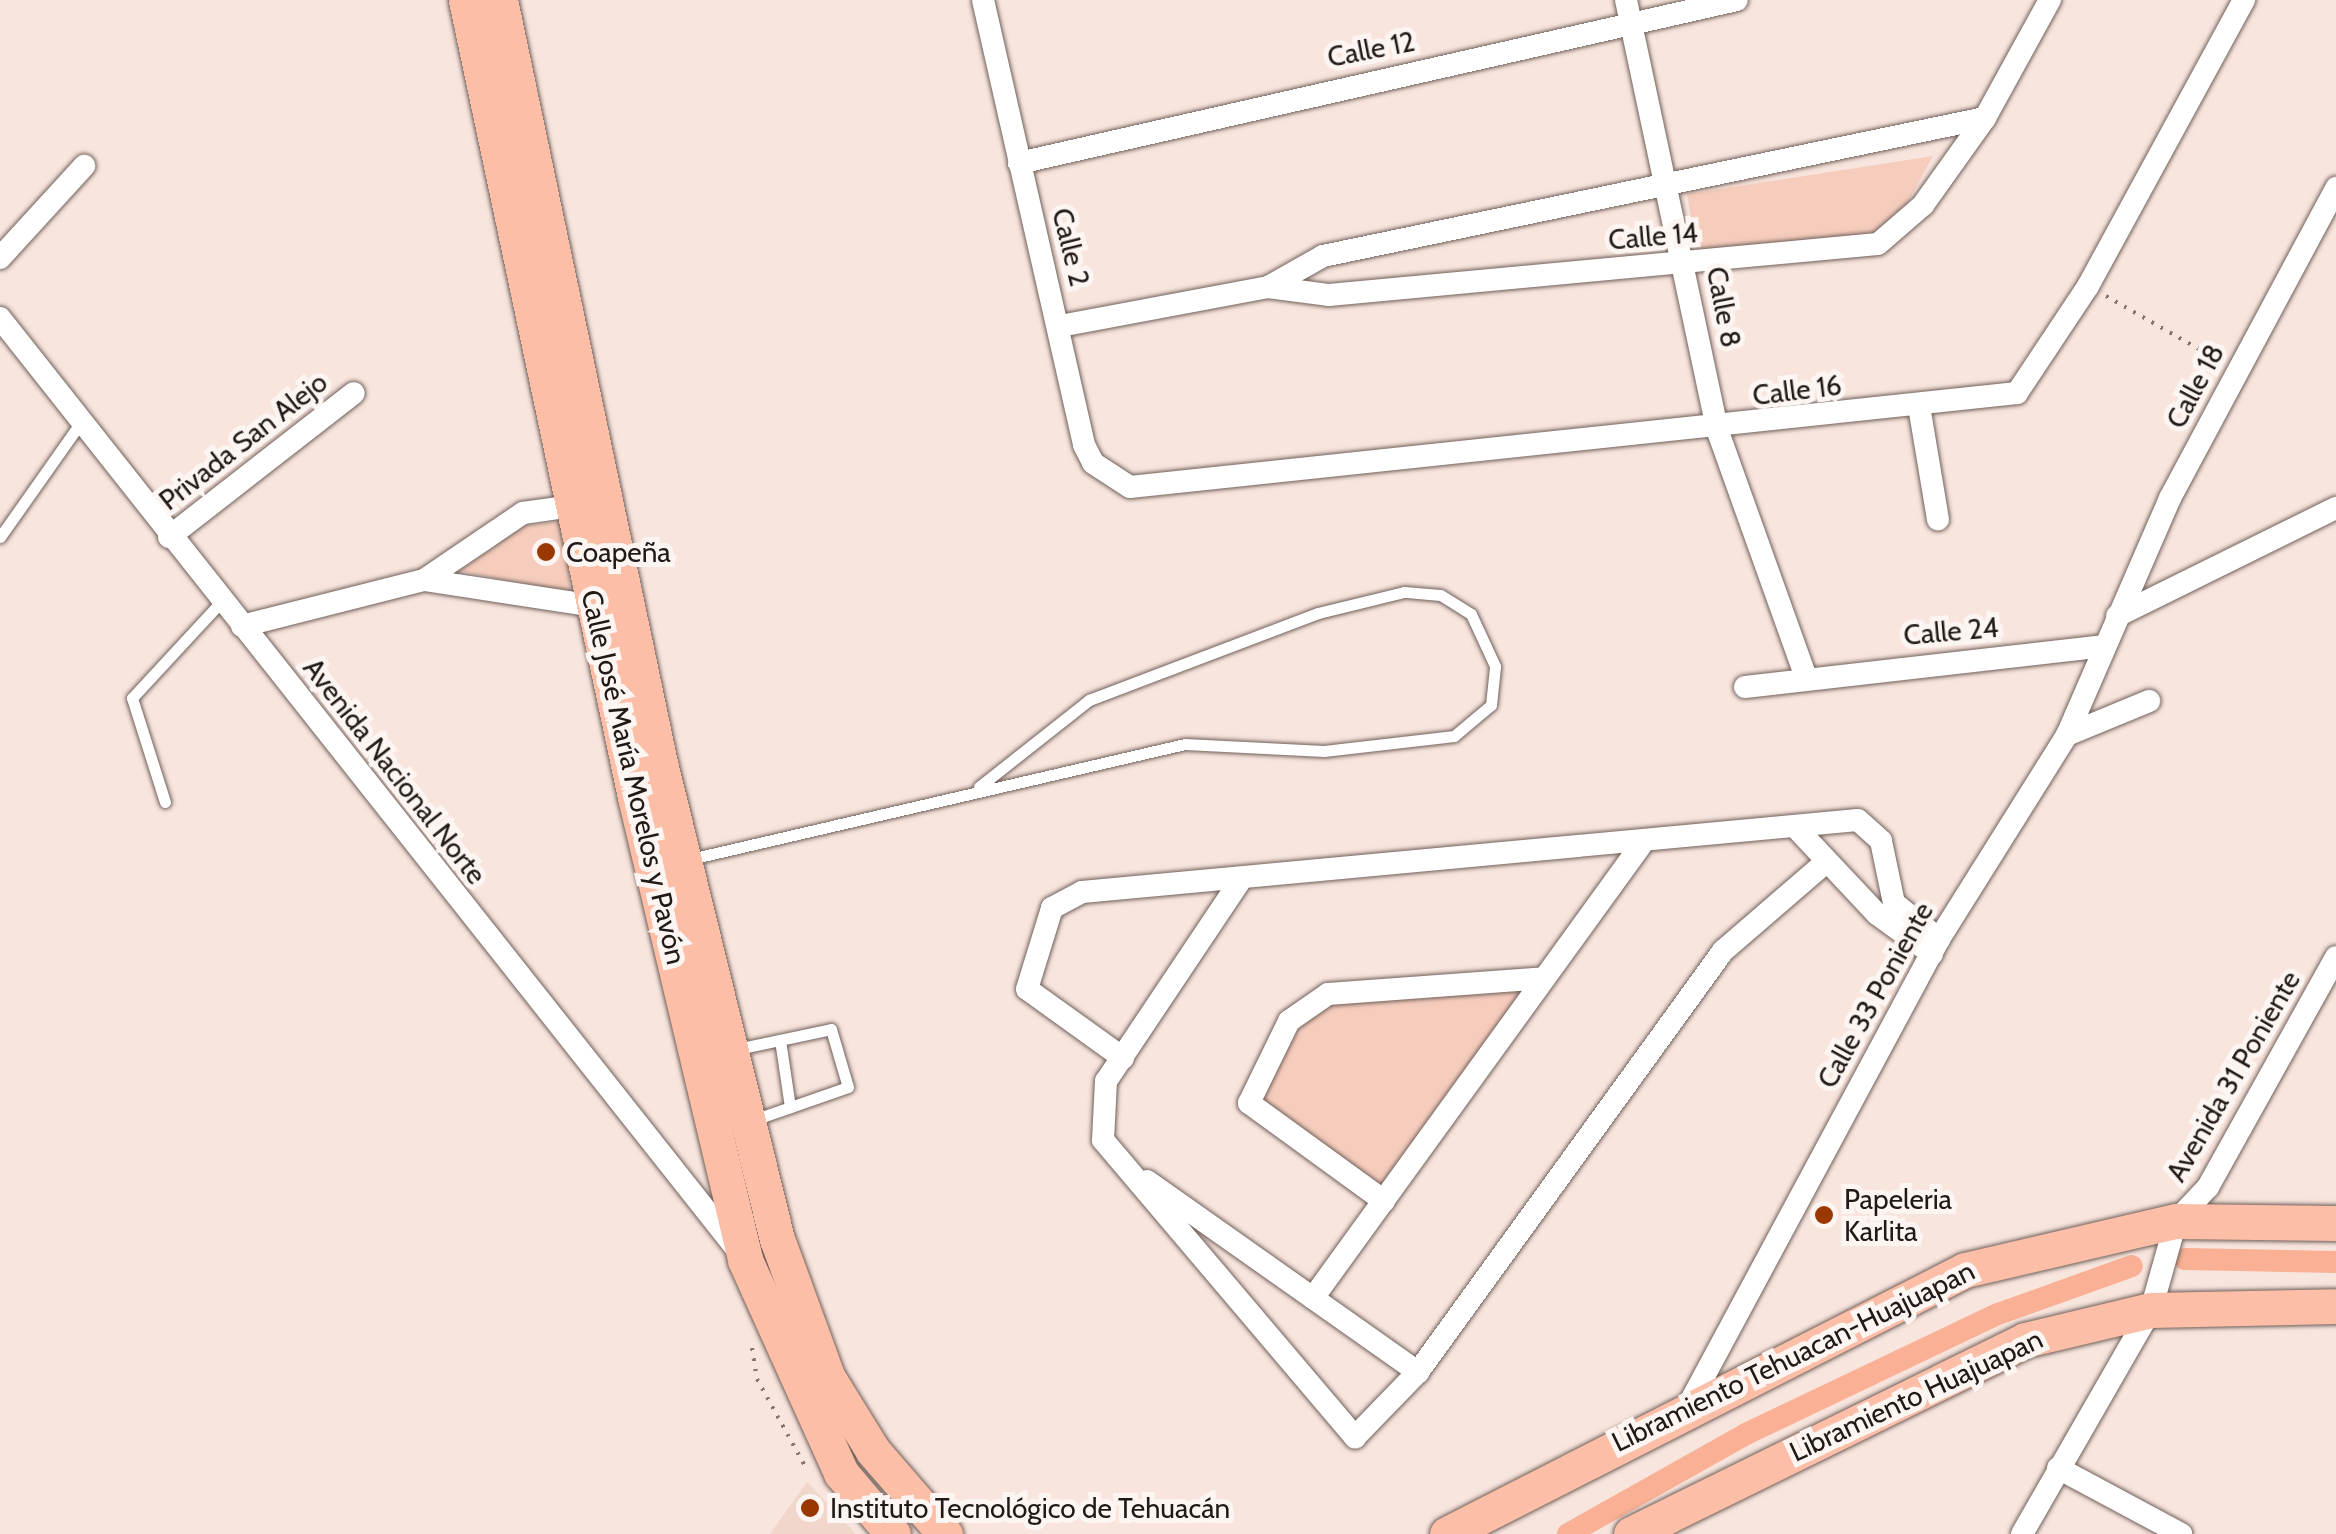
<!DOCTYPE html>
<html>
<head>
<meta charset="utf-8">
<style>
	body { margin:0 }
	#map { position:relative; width:2336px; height:1534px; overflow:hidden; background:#f8e5de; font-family:Cabin,sans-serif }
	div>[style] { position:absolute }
	.built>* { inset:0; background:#f0d6cb }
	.green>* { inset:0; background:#f6cdbd }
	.canal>* { height:22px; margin:-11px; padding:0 11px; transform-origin:11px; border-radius:11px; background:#f9b094 }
	.path>* { height:4px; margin-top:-2px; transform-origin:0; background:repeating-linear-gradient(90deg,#817571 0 2.5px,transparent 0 10.5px) }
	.roads { filter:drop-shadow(0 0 2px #70605a) drop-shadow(0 0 2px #70605a) }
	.lane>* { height:11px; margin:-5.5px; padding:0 5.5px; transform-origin:5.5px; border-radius:5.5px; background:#fff }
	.street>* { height:22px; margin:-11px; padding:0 11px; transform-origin:11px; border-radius:11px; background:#fff }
	.primary>* { height:35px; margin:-17.5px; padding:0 17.5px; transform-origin:17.5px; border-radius:17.5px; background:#fcbea6 }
	.dots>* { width:28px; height:28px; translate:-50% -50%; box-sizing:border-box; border:5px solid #fdf5f2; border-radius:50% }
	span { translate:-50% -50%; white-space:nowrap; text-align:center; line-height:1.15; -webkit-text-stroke:10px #fdf5f2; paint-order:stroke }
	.street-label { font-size:28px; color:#1f1917 }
	.poi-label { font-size:28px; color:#1f1917 }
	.left { translate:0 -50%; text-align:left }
</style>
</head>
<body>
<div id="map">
	<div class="built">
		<div style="clip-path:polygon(807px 1482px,856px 1534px,770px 1534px)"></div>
	</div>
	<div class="green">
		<div style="clip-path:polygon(1933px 156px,1891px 233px,1697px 253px,1687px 194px)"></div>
		<div style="clip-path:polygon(565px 521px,570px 592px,459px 571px,525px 526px)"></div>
		<div style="clip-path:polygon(1524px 987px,1382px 1191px,1255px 1098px,1317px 1002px)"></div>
	</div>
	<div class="canal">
		<div style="left:2185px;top:1259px;width:151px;rotate:1.1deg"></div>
		<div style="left:1568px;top:1534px;width:204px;rotate:-29.3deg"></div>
		<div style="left:1746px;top:1434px;width:279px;rotate:-25.5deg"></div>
		<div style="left:1998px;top:1314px;width:142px;rotate:-19.7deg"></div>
	</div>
	<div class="path">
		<div style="left:2106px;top:296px;width:131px;rotate:29.7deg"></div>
		<div style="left:752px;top:1348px;width:31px;rotate:81deg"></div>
		<div style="left:757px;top:1379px;width:99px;rotate:61.1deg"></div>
	</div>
	<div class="roads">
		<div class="lane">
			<div style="left:0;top:537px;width:141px;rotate:-54.8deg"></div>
			<div style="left:165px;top:802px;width:109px;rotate:-107.6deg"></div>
			<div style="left:132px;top:698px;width:128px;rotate:-47.2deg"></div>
			<div style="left:686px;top:860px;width:512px;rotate:-13.09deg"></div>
			<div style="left:1185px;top:744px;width:139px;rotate:2.9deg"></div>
			<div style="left:1324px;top:751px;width:131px;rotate:-6.6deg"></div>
			<div style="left:1454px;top:736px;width:48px;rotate:-40deg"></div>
			<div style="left:1491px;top:705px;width:39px;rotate:-84deg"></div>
			<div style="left:1495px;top:666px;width:57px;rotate:-114.8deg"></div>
			<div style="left:1471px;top:614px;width:36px;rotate:-148deg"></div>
			<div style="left:1440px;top:595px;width:36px;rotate:-175deg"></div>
			<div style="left:1404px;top:592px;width:89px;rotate:166.3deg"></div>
			<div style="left:1318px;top:613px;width:245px;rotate:159.2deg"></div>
			<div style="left:1089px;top:700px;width:140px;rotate:141.7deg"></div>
			<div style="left:780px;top:1040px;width:68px;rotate:81.5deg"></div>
			<div style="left:737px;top:1049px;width:96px;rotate:-12deg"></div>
			<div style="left:831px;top:1029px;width:60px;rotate:73.7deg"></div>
			<div style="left:848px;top:1087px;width:101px;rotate:160.8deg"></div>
		</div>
		<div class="street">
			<div style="left:983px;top:0;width:456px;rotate:77.2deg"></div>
			<div style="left:1084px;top:445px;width:20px;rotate:63deg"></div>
			<div style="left:1093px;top:463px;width:44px;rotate:33deg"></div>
			<div style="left:1130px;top:487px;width:892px;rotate:-6.05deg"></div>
			<div style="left:2017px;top:393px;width:128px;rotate:-56.4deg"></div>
			<div style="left:2088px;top:286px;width:326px;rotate:-61.4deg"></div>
			<div style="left:1626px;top:0;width:439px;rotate:78deg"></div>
			<div style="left:1717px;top:429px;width:261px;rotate:70.3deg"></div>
			<div style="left:1019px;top:163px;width:736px;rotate:-12.79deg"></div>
			<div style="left:0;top:258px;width:125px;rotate:-47.6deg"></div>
			<div style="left:1268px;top:287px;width:62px;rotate:7.5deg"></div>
			<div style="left:1329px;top:295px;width:551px;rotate:-5.31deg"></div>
			<div style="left:1878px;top:244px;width:60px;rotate:-40.9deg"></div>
			<div style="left:1923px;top:205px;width:107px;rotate:-54.5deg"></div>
			<div style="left:1985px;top:118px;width:135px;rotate:-61.2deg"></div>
			<div style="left:0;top:318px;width:1191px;rotate:51.65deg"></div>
			<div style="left:1060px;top:326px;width:212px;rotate:-10.6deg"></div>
			<div style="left:1268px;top:287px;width:63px;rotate:-29.4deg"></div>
			<div style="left:1323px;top:256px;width:676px;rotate:-11.78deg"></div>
			<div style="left:1919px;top:406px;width:115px;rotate:80.5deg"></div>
			<div style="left:169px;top:537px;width:234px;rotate:-37.9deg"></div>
			<div style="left:424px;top:580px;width:185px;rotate:8.7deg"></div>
			<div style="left:2117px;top:616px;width:244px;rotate:-26.3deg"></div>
			<div style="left:242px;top:626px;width:188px;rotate:-14.2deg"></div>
			<div style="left:424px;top:580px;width:120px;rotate:-34.1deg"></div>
			<div style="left:523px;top:513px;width:65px;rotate:-8deg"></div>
			<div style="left:1745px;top:687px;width:360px;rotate:-6.5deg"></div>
			<div style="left:2067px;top:735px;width:89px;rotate:-22.5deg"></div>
			<div style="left:1800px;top:832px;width:112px;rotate:46.8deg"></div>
			<div style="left:1877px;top:914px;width:68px;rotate:36deg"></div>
			<div style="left:1242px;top:878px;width:244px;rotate:123.8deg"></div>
			<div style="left:1106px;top:1081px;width:59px;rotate:92.9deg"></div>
			<div style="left:1103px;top:1140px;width:390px;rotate:49.7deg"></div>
			<div style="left:1355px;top:1437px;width:91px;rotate:-45.9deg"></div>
			<div style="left:1418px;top:1372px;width:520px;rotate:-54.08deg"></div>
			<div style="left:1723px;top:951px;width:136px;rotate:-40.8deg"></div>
			<div style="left:1123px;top:1058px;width:118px;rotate:-144.3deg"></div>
			<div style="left:1027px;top:989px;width:85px;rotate:-72.8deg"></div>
			<div style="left:1052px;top:908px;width:34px;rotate:-28deg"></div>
			<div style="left:1082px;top:892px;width:779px;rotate:-5.3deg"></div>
			<div style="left:1858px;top:820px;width:31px;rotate:42deg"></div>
			<div style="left:1881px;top:841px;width:63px;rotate:78.2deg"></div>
			<div style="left:1894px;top:903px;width:58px;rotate:38.7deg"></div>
			<div style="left:1147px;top:1181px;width:332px;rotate:35.2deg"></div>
			<div style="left:1384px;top:1201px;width:167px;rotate:-144deg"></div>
			<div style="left:1249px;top:1103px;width:91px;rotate:-64deg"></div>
			<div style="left:1289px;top:1021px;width:47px;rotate:-34.7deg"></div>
			<div style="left:1328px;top:994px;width:217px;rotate:-4.2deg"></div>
			<div style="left:1313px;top:1298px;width:559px;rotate:-54.09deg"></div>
			<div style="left:1688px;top:1406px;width:530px;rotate:-61.74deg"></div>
			<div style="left:1939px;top:939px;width:241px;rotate:-57.9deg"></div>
			<div style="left:2067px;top:735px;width:258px;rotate:-66.5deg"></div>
			<div style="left:2170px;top:498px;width:352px;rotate:-61.8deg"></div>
			<div style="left:2058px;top:1468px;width:140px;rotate:28.2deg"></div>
			<div style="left:2022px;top:1534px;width:258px;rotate:-60.1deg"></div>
			<div style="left:2151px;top:1310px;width:92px;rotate:-74.3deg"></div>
			<div style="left:2176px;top:1221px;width:47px;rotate:-46.7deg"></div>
			<div style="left:2208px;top:1187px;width:263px;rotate:-60.9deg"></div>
		</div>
		<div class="primary">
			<div style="left:466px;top:0;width:815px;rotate:78.03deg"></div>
			<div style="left:635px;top:797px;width:476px;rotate:76.6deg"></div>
			<div style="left:745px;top:1260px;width:234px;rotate:65.7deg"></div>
			<div style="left:841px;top:1473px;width:80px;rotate:49.6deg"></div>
			<div style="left:500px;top:0;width:780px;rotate:78.16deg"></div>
			<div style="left:660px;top:763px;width:490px;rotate:76.2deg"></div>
			<div style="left:777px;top:1239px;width:148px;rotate:69.9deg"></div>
			<div style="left:828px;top:1378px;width:86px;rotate:58.3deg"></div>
			<div style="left:873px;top:1451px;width:110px;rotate:49.1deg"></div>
			<div style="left:1447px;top:1534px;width:581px;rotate:-27.01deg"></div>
			<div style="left:1965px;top:1270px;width:217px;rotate:-13.1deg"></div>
			<div style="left:2176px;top:1221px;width:160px;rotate:0.7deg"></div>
			<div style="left:1631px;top:1534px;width:439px;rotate:-26.2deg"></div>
			<div style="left:2025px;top:1340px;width:130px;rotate:-13.4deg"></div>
			<div style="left:2151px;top:1310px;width:185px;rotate:-1.2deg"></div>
		</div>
	</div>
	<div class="dots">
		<div style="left:546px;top:552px;background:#9b3700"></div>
		<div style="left:1824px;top:1215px;background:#9b3700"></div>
		<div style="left:810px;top:1508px;background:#9b3700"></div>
	</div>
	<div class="street-label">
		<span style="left:1371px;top:49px;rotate:-11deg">Calle 12</span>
		<span style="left:1653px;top:236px;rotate:-5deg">Calle 14</span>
		<span style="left:1071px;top:247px;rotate:76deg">Calle 2</span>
		<span style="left:1724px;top:307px;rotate:79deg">Calle 8</span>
		<span style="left:2195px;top:386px;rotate:-62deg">Calle 18</span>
		<span style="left:1797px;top:390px;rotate:-7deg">Calle 16</span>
		<span style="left:243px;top:441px;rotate:-38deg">Privada San Alejo</span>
		<span style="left:1951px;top:631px;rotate:-5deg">Calle 24</span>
		<span style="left:395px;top:771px;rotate:52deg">Avenida Nacional Norte</span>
		<span style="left:634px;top:777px;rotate:77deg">Calle José María Morelos y Pavón</span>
		<span style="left:1875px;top:995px;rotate:-61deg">Calle 33 Poniente</span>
		<span style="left:2233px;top:1076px;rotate:-60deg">Avenida 31 Poniente</span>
		<span style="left:1793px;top:1356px;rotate:-26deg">Libramiento Tehuacan-Huajuapan</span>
		<span style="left:1916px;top:1395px;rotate:-25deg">Libramiento Huajuapan</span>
	</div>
	<div class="poi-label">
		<span class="left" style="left:566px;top:552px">Coapeña</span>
		<span class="left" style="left:1844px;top:1215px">Papeleria<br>Karlita</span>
		<span class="left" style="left:830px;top:1508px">Instituto Tecnológico de Tehuacán</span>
	</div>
</div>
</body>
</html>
